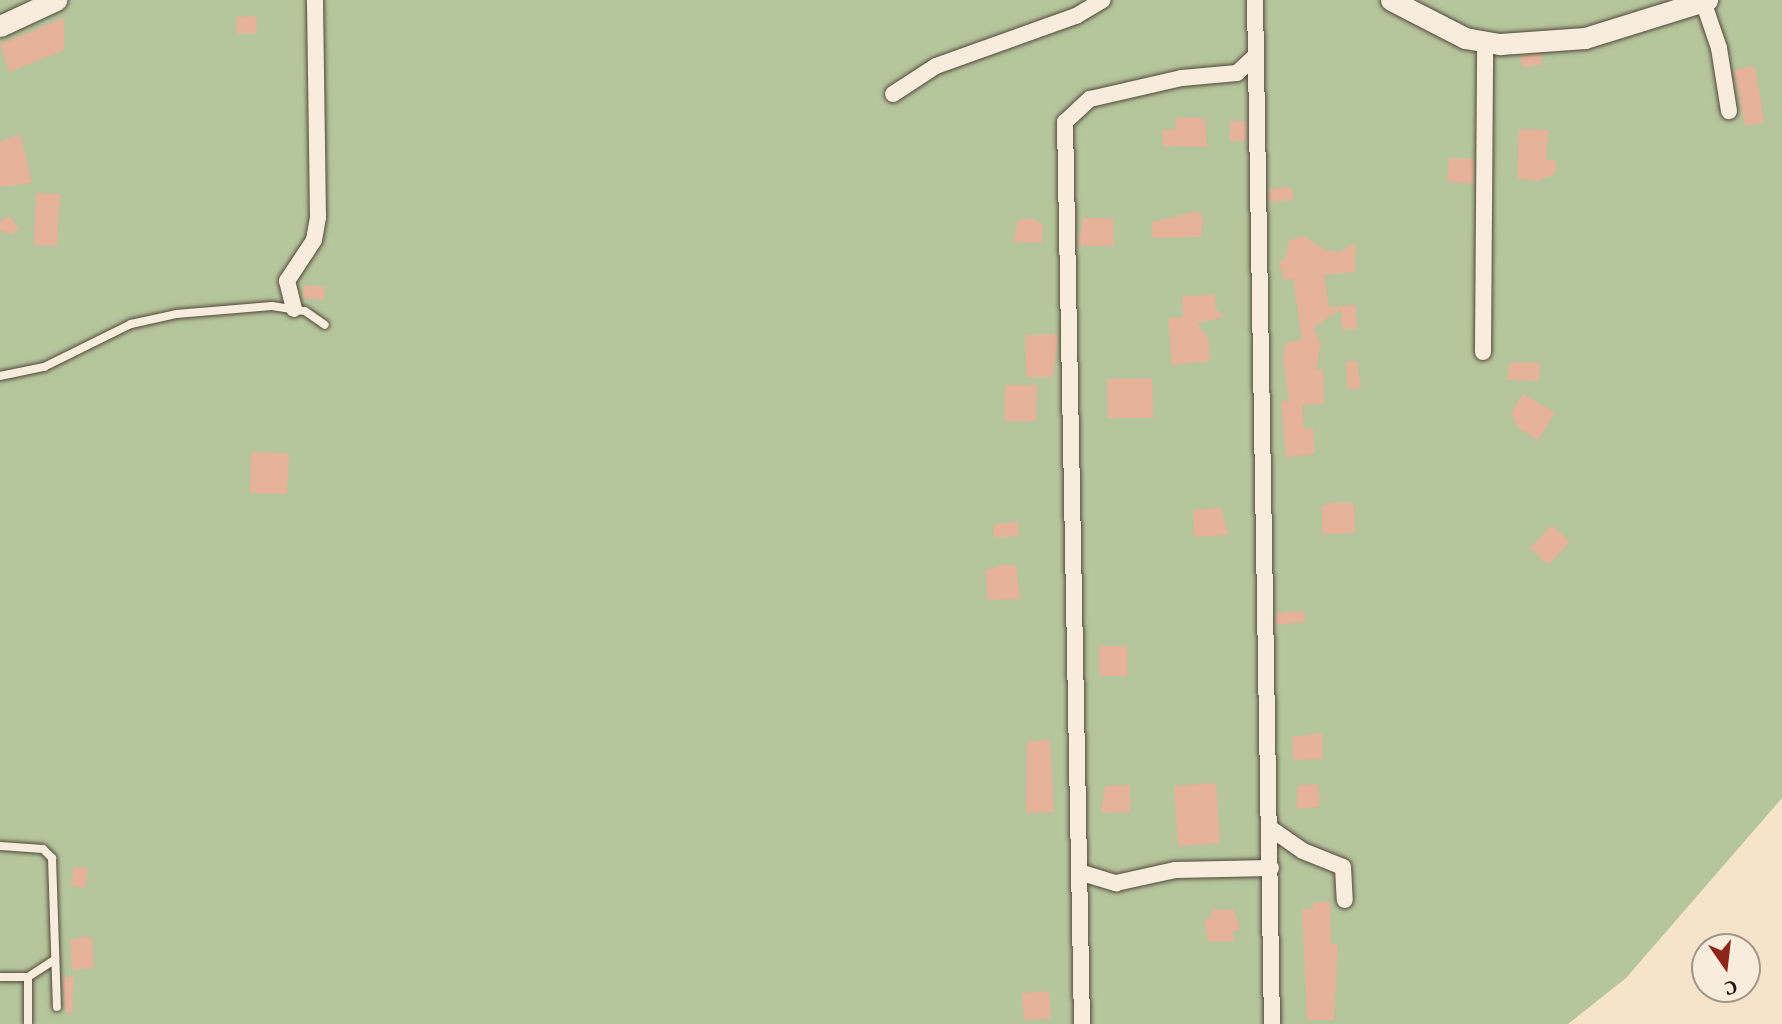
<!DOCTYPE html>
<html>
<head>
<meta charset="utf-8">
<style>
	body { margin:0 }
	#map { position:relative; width:1782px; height:1024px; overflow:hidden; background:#f5e3ca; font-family:Vollkorn,serif }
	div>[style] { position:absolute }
	.green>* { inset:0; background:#b5c59c }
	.building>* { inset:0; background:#e6b29a }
	.roads { filter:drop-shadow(0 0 2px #54483b) drop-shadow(0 0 2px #54483b) }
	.service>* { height:8px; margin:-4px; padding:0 4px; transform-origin:4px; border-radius:4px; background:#f8eddd }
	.minor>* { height:16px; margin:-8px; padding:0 8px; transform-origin:8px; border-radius:8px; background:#f8eddd }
	.tertiary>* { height:21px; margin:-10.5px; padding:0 10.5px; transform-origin:10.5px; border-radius:10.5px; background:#f8eddd }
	span { translate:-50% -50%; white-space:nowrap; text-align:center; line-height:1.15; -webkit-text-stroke:6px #f8eddd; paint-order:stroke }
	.north { position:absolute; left:1691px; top:933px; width:70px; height:70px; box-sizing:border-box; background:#f8eddd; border:2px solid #a19689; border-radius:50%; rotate:166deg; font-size:19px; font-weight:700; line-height:28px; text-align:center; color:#1e140b }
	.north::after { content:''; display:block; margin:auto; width:24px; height:32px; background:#8f2418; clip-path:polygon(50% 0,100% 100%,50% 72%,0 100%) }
</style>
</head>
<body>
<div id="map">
	<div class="green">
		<div style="clip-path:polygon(0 0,1782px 0,1782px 798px,1626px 978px,1568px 1024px,0 1024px)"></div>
	</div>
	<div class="building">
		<div style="clip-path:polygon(256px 16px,257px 33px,237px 34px,236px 17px)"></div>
		<div style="clip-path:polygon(64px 18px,64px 50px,9px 72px,0 44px)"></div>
		<div style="clip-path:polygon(1541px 54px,1542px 65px,1522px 67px,1521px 56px)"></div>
		<div style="clip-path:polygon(1751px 66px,1756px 70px,1764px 122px,1745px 126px,1734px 70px)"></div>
		<div style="clip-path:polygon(1198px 117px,1205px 120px,1207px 147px,1163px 146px,1162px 130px,1176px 129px,1175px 118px)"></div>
		<div style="clip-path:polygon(1230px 121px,1246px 121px,1246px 141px,1230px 141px)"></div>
		<div style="clip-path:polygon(1519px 129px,1548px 130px,1546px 160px,1556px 160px,1555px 174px,1538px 181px,1517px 178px)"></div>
		<div style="clip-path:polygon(20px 134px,32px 183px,0 187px,0 142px)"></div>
		<div style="clip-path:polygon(1449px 158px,1474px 159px,1473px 184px,1447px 182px)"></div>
		<div style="clip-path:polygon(1292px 187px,1293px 200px,1269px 202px,1269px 189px)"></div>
		<div style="clip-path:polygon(36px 193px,60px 194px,57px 246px,34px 245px)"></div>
		<div style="clip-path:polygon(1197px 211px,1203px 217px,1201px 237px,1152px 238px,1152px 222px)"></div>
		<div style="clip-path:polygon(10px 216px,19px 229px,12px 235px,0 230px,0 221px)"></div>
		<div style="clip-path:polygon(1031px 218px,1043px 224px,1042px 243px,1014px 242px,1017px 221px)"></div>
		<div style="clip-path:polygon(1083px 218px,1113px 218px,1114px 246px,1078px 246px)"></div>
		<div style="clip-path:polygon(1304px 236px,1325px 250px,1339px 252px,1355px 243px,1355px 272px,1324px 275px,1329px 307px,1356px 305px,1357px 329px,1342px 329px,1341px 309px,1313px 328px,1321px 344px,1316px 370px,1323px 369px,1324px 404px,1302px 405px,1304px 428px,1313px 428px,1315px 454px,1286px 457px,1281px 401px,1289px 401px,1283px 360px,1285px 343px,1302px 339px,1293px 279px,1284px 280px,1279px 260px,1285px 259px,1289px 240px)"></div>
		<div style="clip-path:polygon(304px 285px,325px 287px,324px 300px,303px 298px)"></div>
		<div style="clip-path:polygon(1215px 295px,1215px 308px,1225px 317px,1197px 323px,1208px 338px,1210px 361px,1172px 365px,1168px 318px,1183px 317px,1182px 296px)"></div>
		<div style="clip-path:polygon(1058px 334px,1053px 377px,1026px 377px,1025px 335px)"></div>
		<div style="clip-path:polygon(1357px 361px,1361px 388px,1347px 389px,1346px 362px)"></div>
		<div style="clip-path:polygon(1510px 362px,1540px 363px,1539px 381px,1507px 380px)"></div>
		<div style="clip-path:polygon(1152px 378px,1153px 418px,1108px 418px,1107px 379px)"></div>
		<div style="clip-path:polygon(1005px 385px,1037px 385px,1036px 421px,1005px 421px)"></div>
		<div style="clip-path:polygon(1523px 394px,1555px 413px,1538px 440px,1518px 428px,1511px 413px)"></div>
		<div style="clip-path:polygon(251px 452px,289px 453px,287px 494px,250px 493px)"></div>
		<div style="clip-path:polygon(1331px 503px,1354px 503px,1355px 533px,1322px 534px,1322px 506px)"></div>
		<div style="clip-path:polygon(1221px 508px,1228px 535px,1194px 537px,1193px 510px)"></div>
		<div style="clip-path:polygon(1017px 521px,1019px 536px,994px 538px,993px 525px)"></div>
		<div style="clip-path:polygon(1552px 525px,1570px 542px,1548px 565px,1530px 548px)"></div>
		<div style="clip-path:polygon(1001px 565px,1016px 565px,1020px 599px,987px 600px,986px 570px)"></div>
		<div style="clip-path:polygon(1304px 611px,1305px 622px,1276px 625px,1276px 613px)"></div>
		<div style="clip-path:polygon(1099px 646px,1127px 646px,1127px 676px,1099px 676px)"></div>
		<div style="clip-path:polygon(1322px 733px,1323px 759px,1293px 760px,1292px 737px)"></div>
		<div style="clip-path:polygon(1050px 740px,1054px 812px,1026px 813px,1027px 741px)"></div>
		<div style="clip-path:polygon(1216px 783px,1220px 843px,1178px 846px,1174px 786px)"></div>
		<div style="clip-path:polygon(1318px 784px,1320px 807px,1297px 809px,1297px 786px)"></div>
		<div style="clip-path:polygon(1130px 785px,1130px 812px,1101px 813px,1105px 786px)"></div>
		<div style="clip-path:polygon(74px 867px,88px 868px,85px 888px,71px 886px)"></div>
		<div style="clip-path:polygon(1313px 902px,1330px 902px,1331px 944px,1338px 944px,1334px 1020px,1307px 1020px,1302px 909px,1313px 909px)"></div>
		<div style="clip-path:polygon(1234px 909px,1240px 930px,1233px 931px,1234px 941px,1208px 942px,1204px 919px,1211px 918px,1211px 910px)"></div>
		<div style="clip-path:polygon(86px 936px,92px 939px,94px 968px,72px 970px,70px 940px)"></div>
		<div style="clip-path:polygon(74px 976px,72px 1012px,65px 1013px,63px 978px)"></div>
		<div style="clip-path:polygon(1049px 991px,1051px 1019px,1024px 1020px,1022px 993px)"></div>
	</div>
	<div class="roads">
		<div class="service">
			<div style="left:0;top:376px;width:45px;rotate:-11.6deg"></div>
			<div style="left:44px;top:367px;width:97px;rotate:-26.3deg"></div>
			<div style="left:131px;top:324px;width:46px;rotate:-12.5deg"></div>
			<div style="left:176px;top:314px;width:96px;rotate:-4.8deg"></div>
			<div style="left:272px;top:306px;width:33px;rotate:9deg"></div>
			<div style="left:305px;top:311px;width:24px;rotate:35deg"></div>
			<div style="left:0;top:846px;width:43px;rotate:4deg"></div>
			<div style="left:43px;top:849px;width:13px;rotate:45deg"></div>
			<div style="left:52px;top:858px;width:149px;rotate:88.1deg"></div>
			<div style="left:0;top:977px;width:28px"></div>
			<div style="left:28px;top:977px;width:47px;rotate:90deg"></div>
			<div style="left:28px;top:977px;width:31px;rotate:-33deg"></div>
		</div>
		<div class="minor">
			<div style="left:1255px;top:0;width:1024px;rotate:89.05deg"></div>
			<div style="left:1703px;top:1px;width:50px;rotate:71.2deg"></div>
			<div style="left:1719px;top:48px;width:64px;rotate:81deg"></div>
			<div style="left:893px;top:94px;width:51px;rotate:-33.1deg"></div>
			<div style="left:936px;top:66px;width:149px;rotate:-19.7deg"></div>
			<div style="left:1076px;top:16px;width:31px;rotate:-31deg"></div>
			<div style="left:294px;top:309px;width:29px;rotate:-104deg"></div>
			<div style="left:287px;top:281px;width:49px;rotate:-56.6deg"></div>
			<div style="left:314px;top:240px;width:23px;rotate:-80deg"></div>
			<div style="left:318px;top:217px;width:217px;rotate:-90.8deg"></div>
			<div style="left:1483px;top:352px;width:309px;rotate:-89.6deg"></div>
			<div style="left:1270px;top:828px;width:40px;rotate:34.9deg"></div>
			<div style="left:1303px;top:851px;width:43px;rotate:21.8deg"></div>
			<div style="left:1343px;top:867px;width:33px;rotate:87deg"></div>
			<div style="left:1079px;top:872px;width:39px;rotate:17deg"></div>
			<div style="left:1116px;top:883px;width:60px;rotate:-12.4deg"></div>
			<div style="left:1175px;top:870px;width:96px;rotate:-1.2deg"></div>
			<div style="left:1082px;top:1024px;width:902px;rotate:-91.08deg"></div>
			<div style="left:1065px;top:122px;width:34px;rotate:-43deg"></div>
			<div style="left:1090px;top:99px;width:94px;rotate:-12.9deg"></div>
			<div style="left:1182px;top:78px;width:55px;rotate:-5.2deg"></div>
			<div style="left:1237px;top:73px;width:26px;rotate:-43deg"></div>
		</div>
		<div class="tertiary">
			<div style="left:1391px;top:0;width:83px;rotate:27.2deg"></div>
			<div style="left:1465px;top:38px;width:36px;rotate:10deg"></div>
			<div style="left:1500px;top:44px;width:85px;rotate:-4deg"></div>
			<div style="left:1585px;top:38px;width:128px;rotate:-17.3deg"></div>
			<div style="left:0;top:26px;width:62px;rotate:-24.9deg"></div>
		</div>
	</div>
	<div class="north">С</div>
</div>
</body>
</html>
